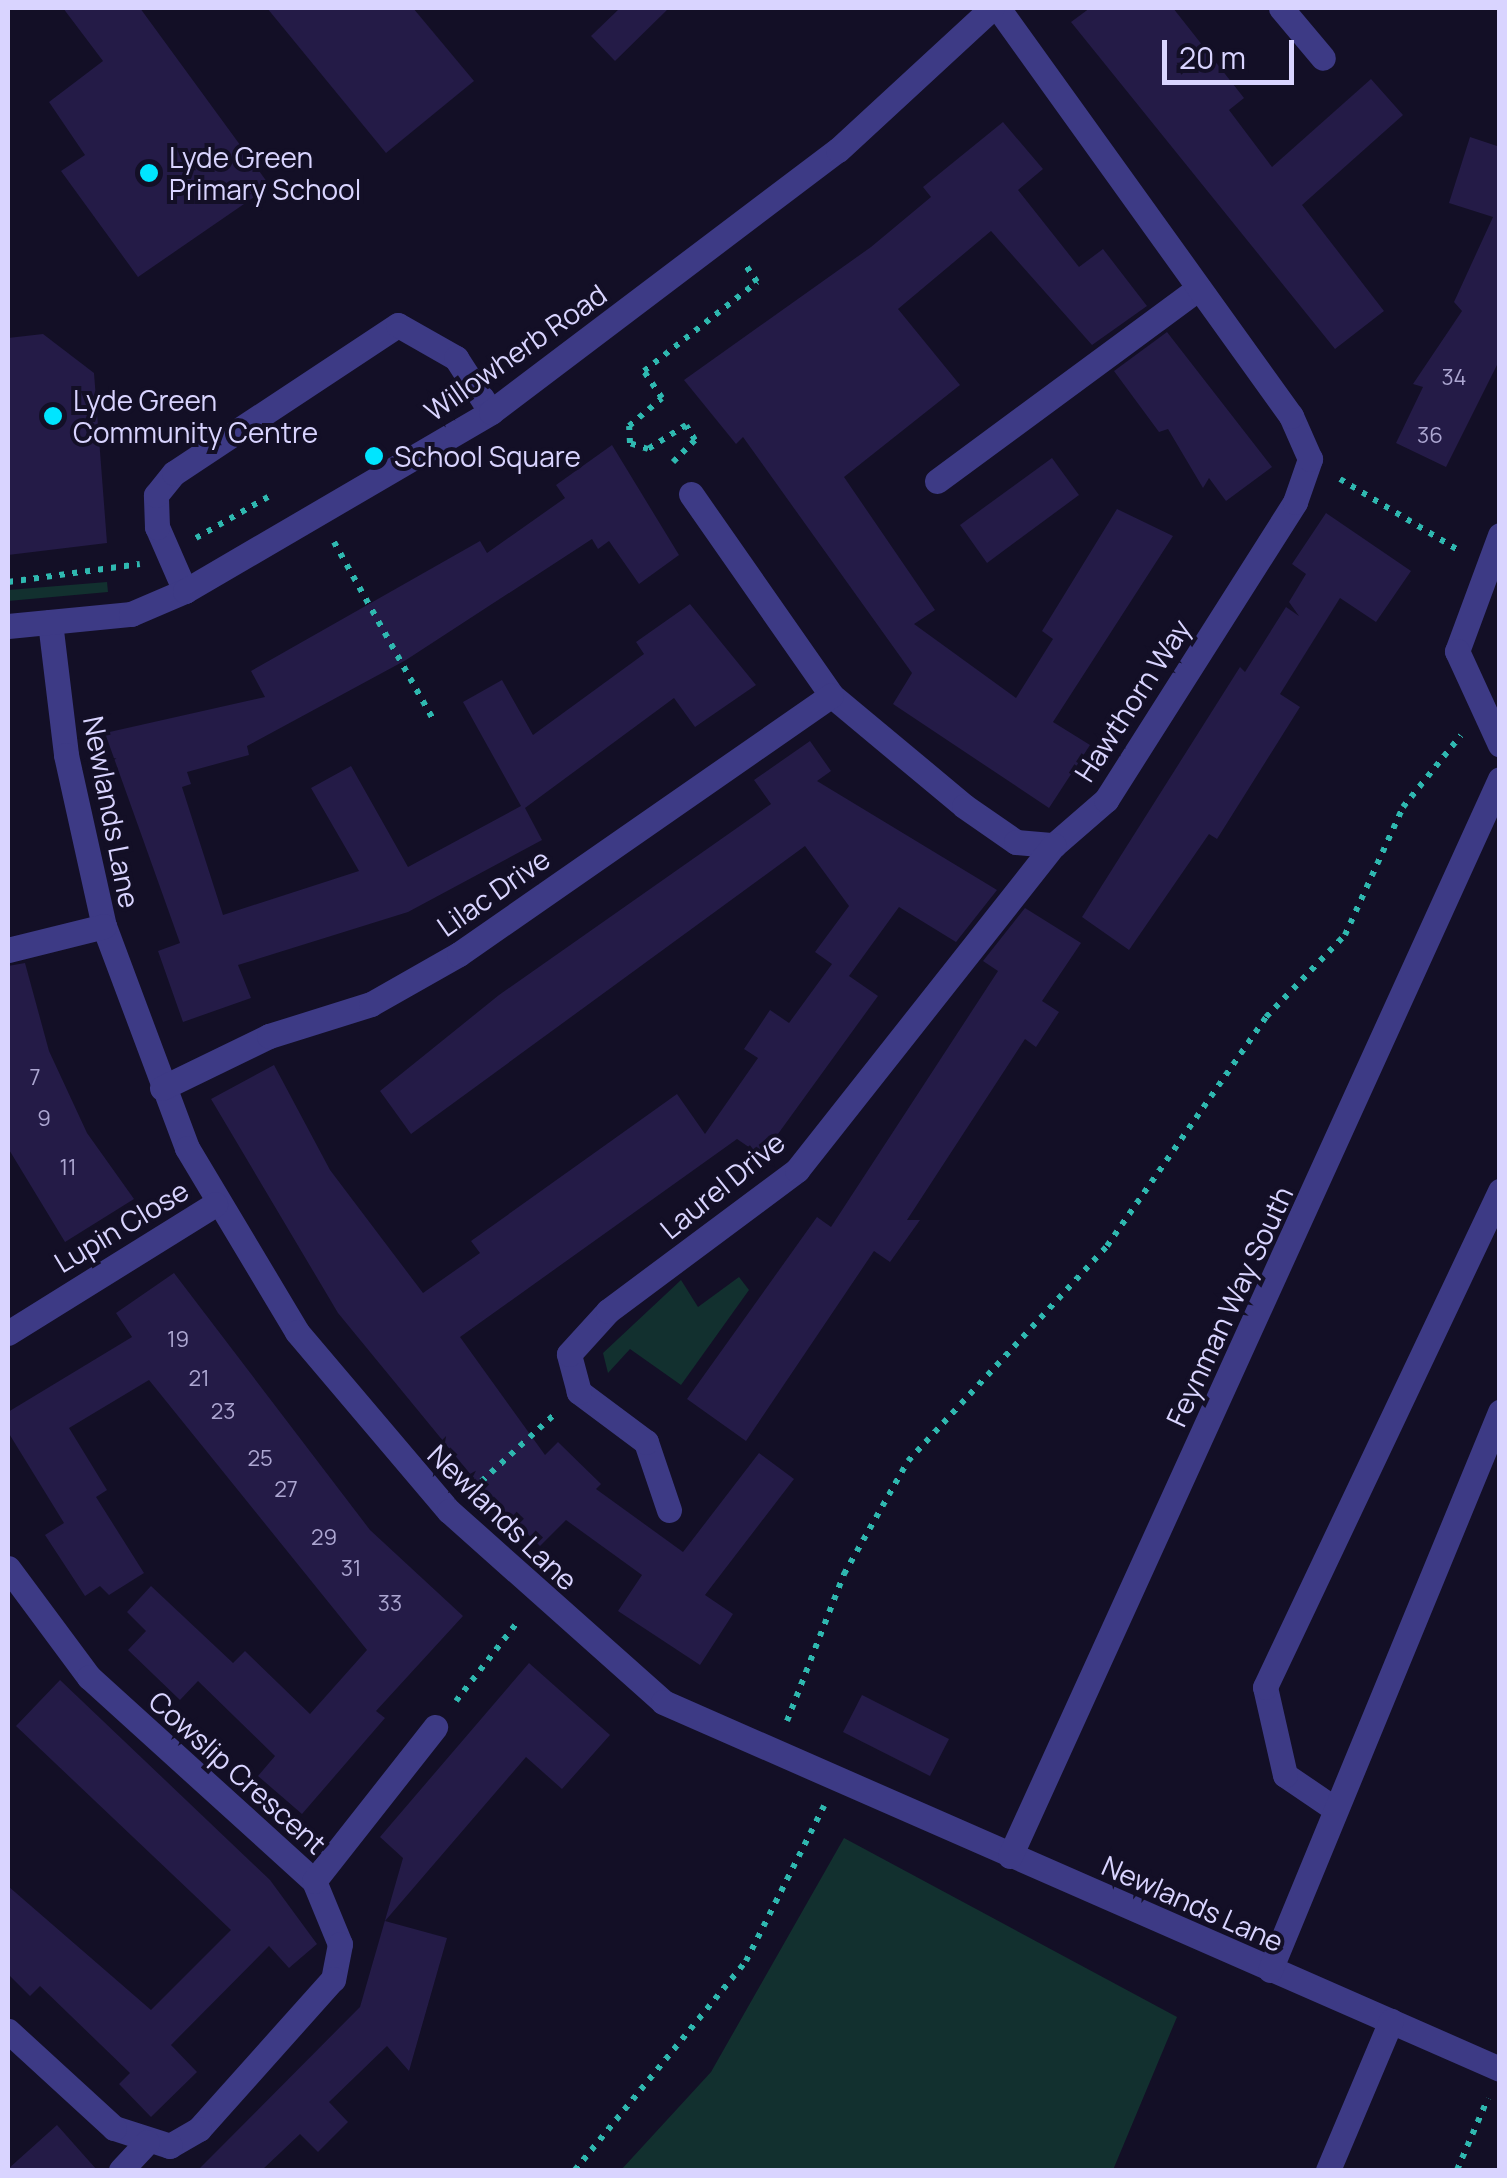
<!DOCTYPE html>
<html>
<head>
<meta charset="utf-8">
<style>
	body { margin:0 }
	#map { position:relative; width:1507px; height:2178px; overflow:hidden; background:#130f26; font-family:Manrope,sans-serif }
	div>[style] { position:absolute }
	.green>* { inset:0; background:#12302f }
	.building>* { inset:0; background:#241b47 }
	.path>* { height:6px; margin-top:-3px; transform-origin:0; background:repeating-linear-gradient(90deg,#2fb8b0 0 5px,transparent 0 13px) }
	.minor>* { height:25px; margin:-12.5px; padding:0 12.5px; transform-origin:12.5px; border-radius:12.5px; background:#3d3a85 }
	.dots>* { width:28px; height:28px; translate:-50% -50%; box-sizing:border-box; border:5px solid #130f26; border-radius:50% }
	span { translate:-50% -50%; white-space:nowrap; text-align:center; line-height:1.15; -webkit-text-stroke:8px #130f26; paint-order:stroke }
	.number-label { font-size:22px; color:#aca6d1 }
	.number-label span { -webkit-text-stroke-width:0 }
	.poi-label { font-size:28px; color:#d9d4ff }
	.left { translate:0 -50%; text-align:left }
	.street-label { font-size:28px; color:#d9d4ff }
	.frame { position:absolute; inset:0; border:10px solid #d9d4ff; pointer-events:none }
	.scale { position:absolute; left:1162px; top:40px; width:132px; height:45px; box-sizing:border-box; border:5px solid #d9d4ff; border-top:0; padding-left:12px; font-size:30px; line-height:35px; white-space:nowrap; color:#d9d4ff; -webkit-text-stroke:8px #130f26; paint-order:stroke }
</style>
</head>
<body>
<div id="map">
	<div class="green">
		<div style="clip-path:polygon(107px 582px,108px 592px,8px 601px,8px 590px)"></div>
		<div style="clip-path:polygon(739px 1277px,749px 1290px,681px 1385px,630px 1349px,608px 1373px,603px 1353px,681px 1280px,698px 1307px)"></div>
		<div style="clip-path:polygon(844px 1838px,1177px 2017px,1113px 2170px,621px 2170px,711px 2072px)"></div>
	</div>
	<div class="building">
		<div style="clip-path:polygon(63px 8px,140px 8px,270px 186px,138px 277px,61px 171px,85px 155px,49px 102px,103px 61px)"></div>
		<div style="clip-path:polygon(267px 8px,413px 8px,474px 81px,386px 153px)"></div>
		<div style="clip-path:polygon(620px 8px,669px 8px,615px 61px,591px 36px)"></div>
		<div style="clip-path:polygon(1090px 8px,1173px 8px,1244px 98px,1229px 110px,1272px 167px,1371px 79px,1403px 115px,1302px 205px,1384px 311px,1335px 349px,1071px 22px)"></div>
		<div style="clip-path:polygon(1003px 122px,1043px 169px,1018px 190px,1079px 267px,1103px 249px,1147px 306px,1092px 345px,991px 231px,898px 309px,960px 385px,844px 477px,935px 610px,914px 624px,1016px 698px,1053px 639px,1042px 631px,1117px 509px,1173px 536px,1053px 722px,1090px 745px,1049px 808px,893px 704px,912px 673px,743px 437px,736px 444px,684px 380px,871px 247px,931px 197px,923px 187px)"></div>
		<div style="clip-path:polygon(1470px 137px,1500px 147px,1500px 359px,1446px 467px,1396px 443px,1423px 387px,1413px 384px,1462px 311px,1454px 302px,1493px 217px,1449px 203px)"></div>
		<div style="clip-path:polygon(1167px 332px,1272px 467px,1226px 501px,1209px 478px,1203px 488px,1168px 429px,1159px 432px,1114px 371px)"></div>
		<div style="clip-path:polygon(43px 334px,94px 373px,107px 543px,8px 555px,8px 338px)"></div>
		<div style="clip-path:polygon(612px 445px,679px 555px,639px 584px,609px 541px,598px 549px,592px 539px,406px 660px,247px 746px,249px 755px,187px 772px,191px 784px,182px 787px,223px 915px,359px 871px,311px 788px,351px 766px,408px 867px,521px 806px,463px 702px,502px 680px,533px 735px,644px 654px,636px 642px,690px 604px,756px 685px,695px 727px,674px 698px,525px 808px,542px 840px,408px 912px,238px 965px,251px 998px,183px 1022px,158px 951px,180px 943px,105px 733px,265px 697px,251px 671px,480px 541px,487px 553px,565px 498px,556px 485px)"></div>
		<div style="clip-path:polygon(1052px 458px,1079px 495px,987px 563px,960px 525px)"></div>
		<div style="clip-path:polygon(1326px 513px,1411px 571px,1376px 622px,1340px 598px,1280px 694px,1300px 707px,1217px 839px,1209px 834px,1129px 950px,1082px 917px,1240px 667px,1245px 672px,1286px 607px,1299px 616px,1289px 602px,1306px 574px,1292px 564px)"></div>
		<div style="clip-path:polygon(810px 741px,831px 771px,817px 781px,997px 890px,956px 942px,899px 907px,849px 976px,878px 996px,762px 1156px,737px 1139px,460px 1337px,545px 1455px,558px 1442px,601px 1484px,596px 1489px,683px 1552px,759px 1453px,794px 1479px,705px 1595px,733px 1614px,700px 1665px,618px 1611px,642px 1575px,566px 1520px,540px 1546px,485px 1492px,338px 1313px,211px 1099px,274px 1065px,330px 1170px,423px 1293px,480px 1253px,471px 1241px,677px 1094px,705px 1134px,758px 1058px,744px 1049px,770px 1010px,789px 1023px,832px 964px,815px 952px,849px 906px,805px 846px,411px 1134px,380px 1091px,499px 995px,771px 804px,754px 780px)"></div>
		<div style="clip-path:polygon(1025px 908px,1081px 943px,1042px 1001px,1059px 1012px,1036px 1047px,1025px 1039px,907px 1220px,920px 1220px,890px 1262px,874px 1251px,746px 1441px,687px 1399px,817px 1217px,831px 1227px,998px 971px,983px 961px)"></div>
		<div style="clip-path:polygon(25px 963px,49px 1051px,87px 1133px,134px 1199px,65px 1242px,8px 1148px,8px 966px)"></div>
		<div style="clip-path:polygon(174px 1273px,370px 1530px,463px 1616px,376px 1711px,385px 1718px,302px 1814px,258px 1776px,275px 1756px,198px 1681px,180px 1700px,128px 1650px,146px 1631px,127px 1612px,151px 1586px,233px 1663px,245px 1651px,310px 1714px,367px 1650px,149px 1380px,69px 1428px,107px 1490px,96px 1497px,144px 1573px,109px 1595px,100px 1586px,85px 1596px,45px 1535px,64px 1523px,8px 1432px,8px 1412px,132px 1337px,116px 1313px)"></div>
		<div style="clip-path:polygon(529px 1663px,610px 1735px,562px 1789px,526px 1757px,385px 1921px,447px 1938px,409px 2071px,387px 2046px,329px 2102px,348px 2122px,318px 2152px,300px 2134px,262px 2170px,198px 2170px,360px 2007px,403px 1858px,380px 1837px)"></div>
		<div style="clip-path:polygon(60px 1680px,270px 1880px,317px 1944px,289px 1968px,269px 1946px,171px 2045px,197px 2072px,151px 2117px,119px 2084px,130px 2073px,40px 1986px,30px 1996px,8px 1974px,8px 1886px,151px 2010px,231px 1930px,16px 1726px)"></div>
		<div style="clip-path:polygon(862px 1695px,949px 1739px,930px 1776px,843px 1732px)"></div>
		<div style="clip-path:polygon(57px 2125px,97px 2170px,8px 2170px,8px 2169px)"></div>
	</div>
	<div class="path">
		<div style="left:673px;top:462px;width:31px;rotate:-45deg"></div>
		<div style="left:695px;top:440px;width:17px;rotate:-121deg"></div>
		<div style="left:686px;top:425px;width:45px;rotate:147.7deg"></div>
		<div style="left:648px;top:449px;width:19px;rotate:-162deg"></div>
		<div style="left:630px;top:443px;width:17px;rotate:-93deg"></div>
		<div style="left:629px;top:426px;width:43px;rotate:-40.3deg"></div>
		<div style="left:662px;top:398px;width:32px;rotate:-124deg"></div>
		<div style="left:644px;top:371px;width:144px;rotate:-38.2deg"></div>
		<div style="left:757px;top:282px;width:23px;rotate:-124deg"></div>
		<div style="left:1340px;top:479px;width:138px;rotate:31deg"></div>
		<div style="left:196px;top:538px;width:83px;rotate:-29.7deg"></div>
		<div style="left:334px;top:542px;width:205px;rotate:60.8deg"></div>
		<div style="left:8px;top:582px;width:133px;rotate:-7.8deg"></div>
		<div style="left:472px;top:1490px;width:113px;rotate:-42.5deg"></div>
		<div style="left:456px;top:1701px;width:103px;rotate:-52.1deg"></div>
		<div style="left:787px;top:1721px;width:158px;rotate:-68.8deg"></div>
		<div style="left:844px;top:1574px;width:130px;rotate:-60.5deg"></div>
		<div style="left:908px;top:1461px;width:293px;rotate:-47.2deg"></div>
		<div style="left:1107px;top:1246px;width:279px;rotate:-55.2deg"></div>
		<div style="left:1266px;top:1017px;width:114px;rotate:-46.1deg"></div>
		<div style="left:1345px;top:935px;width:141px;rotate:-65.6deg"></div>
		<div style="left:1403px;top:807px;width:92px;rotate:-51.1deg"></div>
		<div style="left:575px;top:2170px;width:270px;rotate:-50.7deg"></div>
		<div style="left:746px;top:1961px;width:174px;rotate:-63.3deg"></div>
		<div style="left:1457px;top:2170px;width:78px;rotate:-66.7deg"></div>
	</div>
	<div class="minor">
		<div style="left:1281px;top:8px;width:65px;rotate:50deg"></div>
		<div style="left:937px;top:481px;width:325px;rotate:-36.4deg"></div>
		<div style="left:691px;top:494px;width:245px;rotate:55.1deg"></div>
		<div style="left:831px;top:695px;width:173px;rotate:39.8deg"></div>
		<div style="left:964px;top:806px;width:63px;rotate:34.7deg"></div>
		<div style="left:1016px;top:842px;width:38px;rotate:5deg"></div>
		<div style="left:1054px;top:845px;width:69px;rotate:-40.9deg"></div>
		<div style="left:1106px;top:800px;width:353px;rotate:-57.6deg"></div>
		<div style="left:1295px;top:502px;width:46px;rotate:-70.8deg"></div>
		<div style="left:1310px;top:459px;width:47px;rotate:-113.8deg"></div>
		<div style="left:1291px;top:416px;width:502px;rotate:-125.68deg"></div>
		<div style="left:1500px;top:535px;width:124px;rotate:110.3deg"></div>
		<div style="left:1457px;top:651px;width:103px;rotate:65.4deg"></div>
		<div style="left:185px;top:591px;width:70px;rotate:-113.6deg"></div>
		<div style="left:157px;top:527px;width:32px;rotate:-92deg"></div>
		<div style="left:156px;top:495px;width:28px;rotate:-51deg"></div>
		<div style="left:174px;top:473px;width:268px;rotate:-33.5deg"></div>
		<div style="left:398px;top:325px;width:67px;rotate:29.6deg"></div>
		<div style="left:456px;top:358px;width:64px;rotate:57.1deg"></div>
		<div style="left:50px;top:622px;width:134px;rotate:83.1deg"></div>
		<div style="left:66px;top:755px;width:175px;rotate:77.5deg"></div>
		<div style="left:104px;top:926px;width:237px;rotate:69.5deg"></div>
		<div style="left:187px;top:1148px;width:214px;rotate:59.1deg"></div>
		<div style="left:297px;top:1332px;width:235px;rotate:49.7deg"></div>
		<div style="left:449px;top:1511px;width:287px;rotate:41.7deg"></div>
		<div style="left:663px;top:1702px;width:914px;rotate:23.68deg"></div>
		<div style="left:8px;top:626px;width:124px;rotate:-5.6deg"></div>
		<div style="left:131px;top:614px;width:59px;rotate:-23.1deg"></div>
		<div style="left:185px;top:591px;width:355px;rotate:-30.3deg"></div>
		<div style="left:491px;top:412px;width:435px;rotate:-37.1deg"></div>
		<div style="left:838px;top:150px;width:209px;rotate:-42.7deg"></div>
		<div style="left:8px;top:950px;width:99px;rotate:-14deg"></div>
		<div style="left:162px;top:1088px;width:119px;rotate:-25.9deg"></div>
		<div style="left:269px;top:1036px;width:107px;rotate:-17.4deg"></div>
		<div style="left:371px;top:1004px;width:101px;rotate:-29.6deg"></div>
		<div style="left:459px;top:954px;width:453px;rotate:-34.8deg"></div>
		<div style="left:8px;top:1333px;width:244px;rotate:-31.9deg"></div>
		<div style="left:669px;top:1510px;width:72px;rotate:-108.7deg"></div>
		<div style="left:646px;top:1442px;width:84px;rotate:-143.3deg"></div>
		<div style="left:579px;top:1392px;width:39px;rotate:-105deg"></div>
		<div style="left:569px;top:1354px;width:58px;rotate:-47.8deg"></div>
		<div style="left:608px;top:1311px;width:236px;rotate:-36.7deg"></div>
		<div style="left:797px;top:1170px;width:414px;rotate:-51.7deg"></div>
		<div style="left:8px;top:1568px;width:136px;rotate:53.4deg"></div>
		<div style="left:89px;top:1677px;width:304px;rotate:42.2deg"></div>
		<div style="left:314px;top:1881px;width:68px;rotate:67.6deg"></div>
		<div style="left:340px;top:1944px;width:36px;rotate:101deg"></div>
		<div style="left:333px;top:1979px;width:201px;rotate:131.8deg"></div>
		<div style="left:199px;top:2129px;width:34px;rotate:150deg"></div>
		<div style="left:170px;top:2146px;width:59px;rotate:-162.2deg"></div>
		<div style="left:114px;top:2128px;width:144px;rotate:-137.5deg"></div>
		<div style="left:1335px;top:1809px;width:60px;rotate:-145.8deg"></div>
		<div style="left:1285px;top:1775px;width:90px;rotate:-102.8deg"></div>
		<div style="left:1265px;top:1687px;width:549px;rotate:-64.65deg"></div>
		<div style="left:1010px;top:1856px;width:1183px;rotate:-65.54deg"></div>
		<div style="left:314px;top:1881px;width:196px;rotate:-51.8deg"></div>
		<div style="left:1270px;top:1970px;width:604px;rotate:-67.6deg"></div>
		<div style="left:121px;top:2170px;width:38px;rotate:-47deg"></div>
		<div style="left:1328px;top:2170px;width:162px;rotate:-67.1deg"></div>
	</div>
	<div class="dots">
		<div style="left:149px;top:173px;background:#00e5ff"></div>
		<div style="left:53px;top:416px;background:#00e5ff"></div>
		<div style="left:374px;top:456px;background:#00e5ff"></div>
	</div>
	<div class="number-label">
		<span style="left:1454px;top:378px">34</span>
		<span style="left:1430px;top:436px">36</span>
		<span style="left:35px;top:1078px">7</span>
		<span style="left:44px;top:1119px">9</span>
		<span style="left:68px;top:1168px">11</span>
		<span style="left:178px;top:1340px">19</span>
		<span style="left:199px;top:1379px">21</span>
		<span style="left:223px;top:1412px">23</span>
		<span style="left:260px;top:1459px">25</span>
		<span style="left:286px;top:1490px">27</span>
		<span style="left:324px;top:1538px">29</span>
		<span style="left:351px;top:1569px">31</span>
		<span style="left:390px;top:1604px">33</span>
	</div>
	<div class="poi-label">
		<span class="left" style="left:169px;top:173px">Lyde Green<br>Primary School</span>
		<span class="left" style="left:73px;top:416px">Lyde Green<br>Community Centre</span>
		<span class="left" style="left:394px;top:456px">School Square</span>
	</div>
	<div class="street-label">
		<span style="left:515px;top:352px;rotate:-35deg">Willowherb Road</span>
		<span style="left:1132px;top:700px;rotate:-57deg">Hawthorn Way</span>
		<span style="left:112px;top:812px;rotate:79deg">Newlands Lane</span>
		<span style="left:493px;top:892px;rotate:-35deg">Lilac Drive</span>
		<span style="left:722px;top:1185px;rotate:-39deg">Laurel Drive</span>
		<span style="left:121px;top:1226px;rotate:-31deg">Lupin Close</span>
		<span style="left:1229px;top:1306px;rotate:-65deg">Feynman Way South</span>
		<span style="left:503px;top:1517px;rotate:44deg">Newlands Lane</span>
		<span style="left:238px;top:1772px;rotate:42deg">Cowslip Crescent</span>
		<span style="left:1193px;top:1903px;rotate:24deg">Newlands Lane</span>
	</div>
	<div class="frame"></div>
	<div class="scale">20 m</div>
</div>
</body>
</html>
